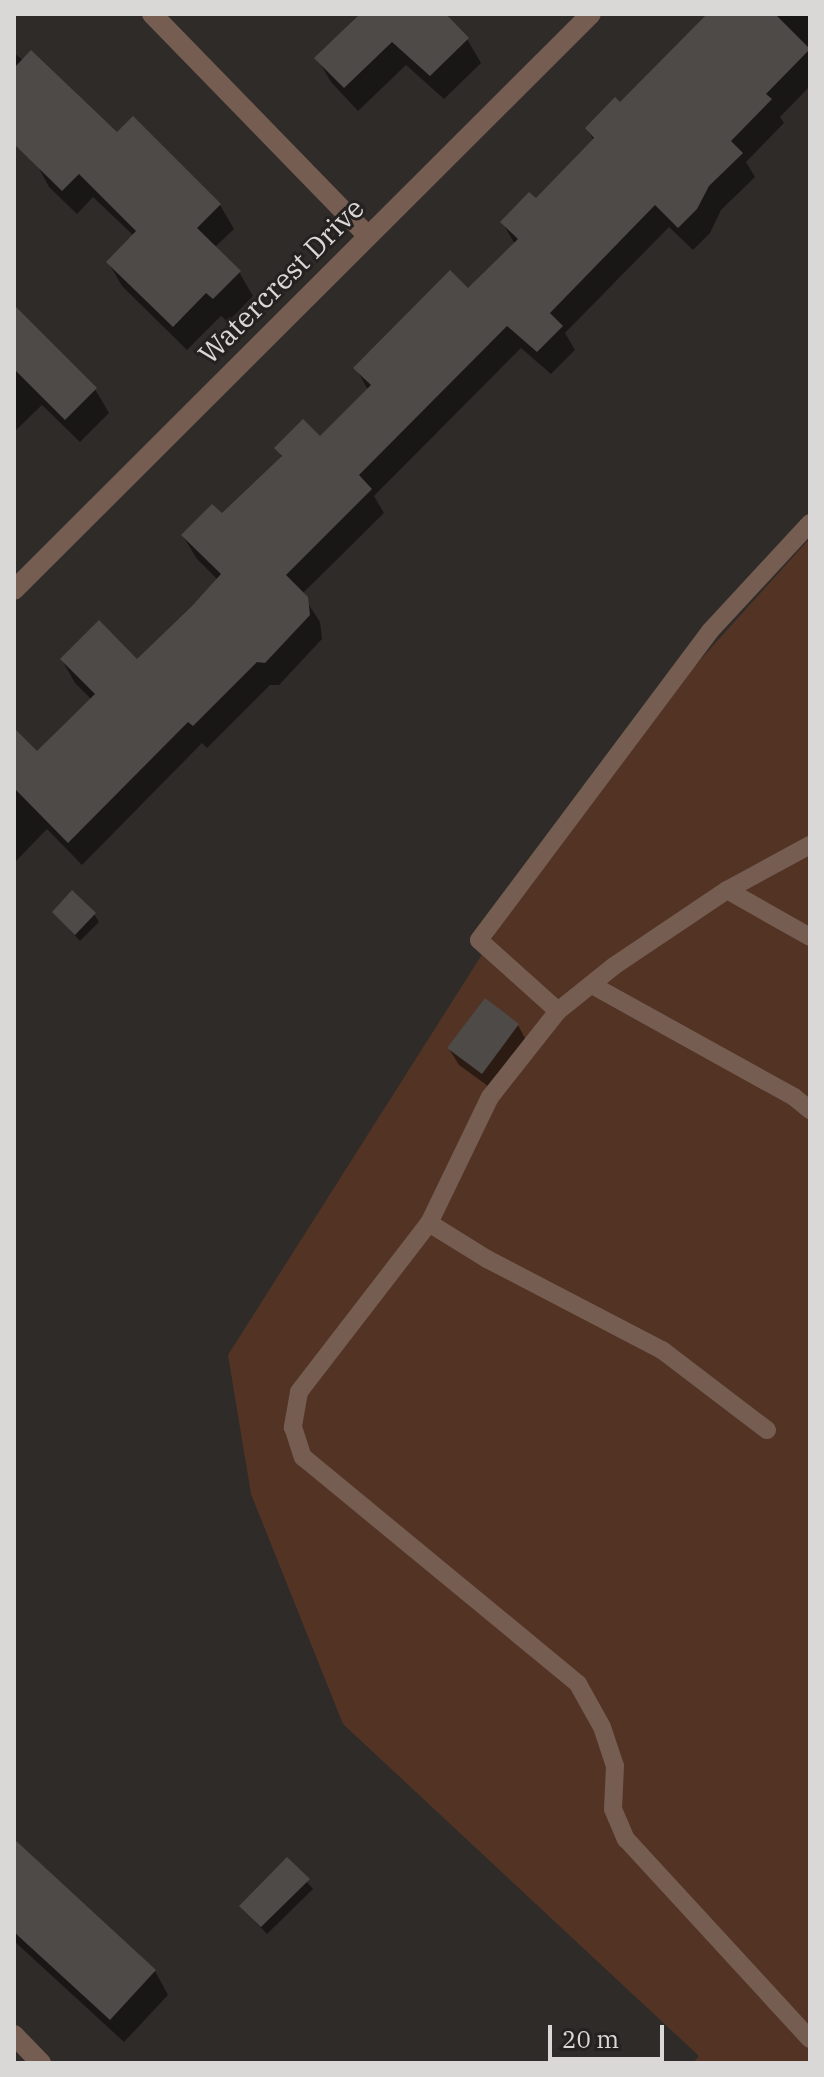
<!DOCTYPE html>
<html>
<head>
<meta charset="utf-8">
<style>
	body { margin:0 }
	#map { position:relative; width:824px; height:2077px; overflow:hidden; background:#2f2b29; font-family:"IBM Plex Serif",serif }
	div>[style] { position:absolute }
	.green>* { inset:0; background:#533424 }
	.shadow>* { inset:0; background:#0007 }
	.building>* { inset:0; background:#4e4a48 }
	.lane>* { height:18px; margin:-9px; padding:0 9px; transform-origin:9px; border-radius:9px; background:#765d51 }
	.street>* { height:20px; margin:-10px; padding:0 10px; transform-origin:10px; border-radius:10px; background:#765d51 }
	span { translate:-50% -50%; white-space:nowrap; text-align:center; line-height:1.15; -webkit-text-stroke:6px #252120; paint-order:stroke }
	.street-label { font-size:28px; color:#dad8d7 }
	.frame { position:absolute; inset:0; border:16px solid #dad8d7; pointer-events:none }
	.scale { position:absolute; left:548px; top:2025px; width:116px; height:36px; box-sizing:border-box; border:4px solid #dad8d7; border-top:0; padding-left:10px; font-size:24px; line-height:28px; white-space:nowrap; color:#dad8d7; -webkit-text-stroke:6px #252120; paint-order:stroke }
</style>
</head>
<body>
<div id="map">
	<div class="green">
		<div style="clip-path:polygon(810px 538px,810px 2063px,693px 2063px,699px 2056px,343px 1724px,251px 1494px,228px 1355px,594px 778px)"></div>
	</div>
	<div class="shadow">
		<div style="clip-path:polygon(356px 14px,451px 14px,447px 18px,467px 39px,481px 63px,444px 99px,406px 65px,358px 111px,331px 82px,317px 58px,359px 18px)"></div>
		<div style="clip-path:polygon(722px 14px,810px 14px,810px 86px,780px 117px,784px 123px,746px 162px,755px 177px,721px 210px,710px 233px,693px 250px,669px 227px,565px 333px,575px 350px,551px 374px,521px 348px,374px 496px,384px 513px,302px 594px,320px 622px,322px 639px,279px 685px,270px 685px,207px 748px,202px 743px,82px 865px,47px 829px,14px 863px,14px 731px,37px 754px,92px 700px,75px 683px,62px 660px,137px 662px,218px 580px,197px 559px,183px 536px,222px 516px,282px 458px,277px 448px,319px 439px,368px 390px,356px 368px,468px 291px,515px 244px,502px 222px,536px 201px,594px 141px,587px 129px,620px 105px)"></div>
		<div style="clip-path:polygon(14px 53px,117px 135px,220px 205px,234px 229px,214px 248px,239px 272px,253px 296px,228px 322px,221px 316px,187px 350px,122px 286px,108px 262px,134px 236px,93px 197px,77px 214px,49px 187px,36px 163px,14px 139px)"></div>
		<div style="clip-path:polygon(14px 308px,95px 389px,109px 413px,80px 442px,42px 405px,14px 432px)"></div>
		<div style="clip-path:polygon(54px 912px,94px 914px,99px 922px,80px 941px)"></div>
		<div style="clip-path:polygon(518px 1025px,527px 1042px,492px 1089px,459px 1065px,449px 1049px)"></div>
		<div style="clip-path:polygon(14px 1842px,155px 1971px,168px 1995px,124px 2042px,14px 1941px)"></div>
		<div style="clip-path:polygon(287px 1860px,313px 1889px,267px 1934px,241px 1906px)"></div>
	</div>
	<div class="building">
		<div style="clip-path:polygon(360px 14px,446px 14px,469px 38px,430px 76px,392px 42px,344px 88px,314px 58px)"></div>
		<div style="clip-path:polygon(707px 14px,775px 14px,810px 49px,766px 94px,772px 99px,731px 141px,743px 153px,709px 186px,697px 209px,678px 228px,655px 205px,550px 313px,563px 326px,537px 352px,507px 326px,359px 475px,372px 489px,286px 575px,308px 597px,310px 615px,265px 663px,257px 662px,193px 726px,188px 722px,68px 843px,14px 788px,14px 728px,37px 751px,95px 694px,60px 659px,99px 620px,137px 659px,192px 606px,221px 574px,181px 535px,212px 504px,222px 513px,282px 456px,274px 448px,303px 419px,320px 436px,371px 385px,353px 368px,450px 270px,468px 288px,518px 239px,500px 222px,529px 192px,536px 198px,594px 138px,585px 128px,615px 97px,620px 102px)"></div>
		<div style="clip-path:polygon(31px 50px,117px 132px,133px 116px,221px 204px,197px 228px,241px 271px,213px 299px,206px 293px,173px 327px,106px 262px,136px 231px,79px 174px,62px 191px,14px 144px,14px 68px)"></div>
		<div style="clip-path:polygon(14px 305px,97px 388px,65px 420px,14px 369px)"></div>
		<div style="clip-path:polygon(72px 890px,96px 913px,75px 935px,52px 912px)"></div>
		<div style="clip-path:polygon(485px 998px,519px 1024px,482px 1074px,447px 1048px)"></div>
		<div style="clip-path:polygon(14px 1839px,156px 1970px,110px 2020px,14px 1932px)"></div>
		<div style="clip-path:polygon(287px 1857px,310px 1879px,261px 1927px,239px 1906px)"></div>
	</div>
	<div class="lane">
		<div style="left:810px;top:845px;width:94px;rotate:151.5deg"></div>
		<div style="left:727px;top:890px;width:136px;rotate:146.1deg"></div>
		<div style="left:614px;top:966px;width:72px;rotate:141.2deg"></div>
		<div style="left:558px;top:1011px;width:110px;rotate:128.3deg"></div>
		<div style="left:490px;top:1097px;width:140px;rotate:115.8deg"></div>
		<div style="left:429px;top:1223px;width:213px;rotate:127.6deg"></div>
		<div style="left:299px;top:1392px;width:36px;rotate:100deg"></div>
		<div style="left:293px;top:1427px;width:32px;rotate:72deg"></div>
		<div style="left:303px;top:1457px;width:357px;rotate:39.5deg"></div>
		<div style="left:578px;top:1684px;width:49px;rotate:60.8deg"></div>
		<div style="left:602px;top:1727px;width:41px;rotate:71.6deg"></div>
		<div style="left:615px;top:1766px;width:43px;rotate:92.7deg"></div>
		<div style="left:613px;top:1809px;width:33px;rotate:67deg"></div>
		<div style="left:626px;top:1839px;width:272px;rotate:47.4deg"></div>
		<div style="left:727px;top:890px;width:95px;rotate:29.5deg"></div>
		<div style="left:592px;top:985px;width:231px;rotate:29deg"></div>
		<div style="left:794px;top:1097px;width:21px;rotate:39deg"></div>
		<div style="left:558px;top:1011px;width:106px;rotate:-138.1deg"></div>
		<div style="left:479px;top:940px;width:387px;rotate:-53.2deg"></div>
		<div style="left:711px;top:630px;width:146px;rotate:-47.2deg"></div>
		<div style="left:429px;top:1223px;width:68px;rotate:31.8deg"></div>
		<div style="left:487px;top:1259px;width:197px;rotate:27.5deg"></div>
		<div style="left:662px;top:1350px;width:132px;rotate:37.3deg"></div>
	</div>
	<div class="street">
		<div style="left:152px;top:14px;width:307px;rotate:45.8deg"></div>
		<div style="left:14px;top:590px;width:815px;rotate:-44.95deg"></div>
		<div style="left:14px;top:2035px;width:39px;rotate:46deg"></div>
	</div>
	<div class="street-label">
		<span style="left:281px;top:281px;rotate:-45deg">Watercrest Drive</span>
	</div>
	<div class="frame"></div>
	<div class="scale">20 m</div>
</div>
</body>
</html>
